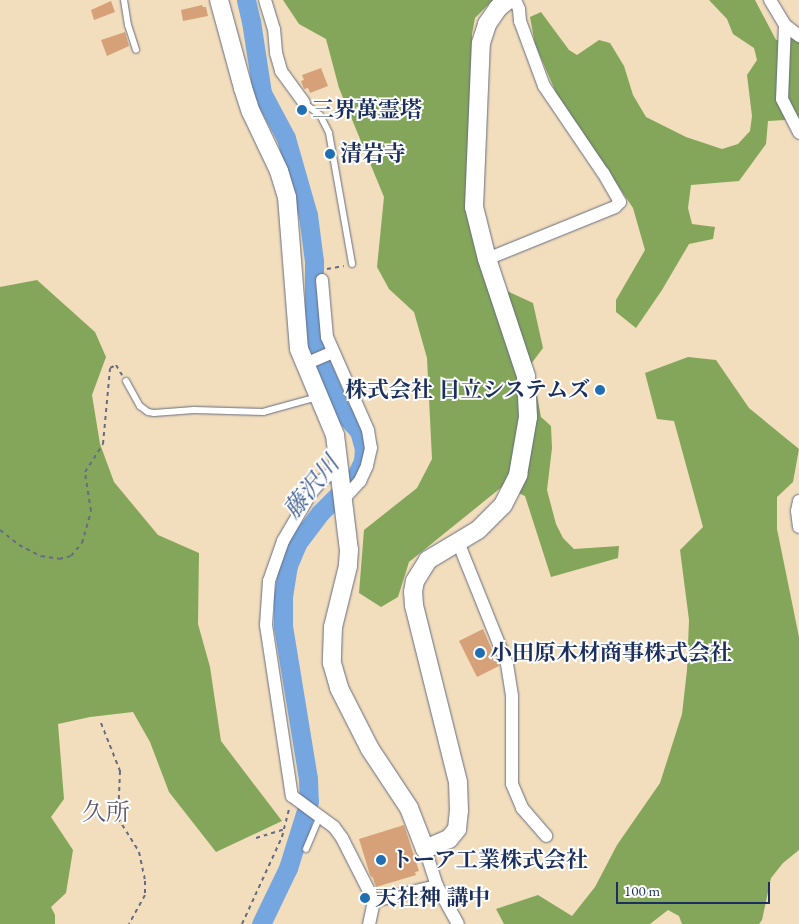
<!DOCTYPE html>
<html>
<head>
<meta charset="utf-8">
<style>
	body { margin:0 }
	#map { position:relative; width:799px; height:924px; overflow:hidden; background:#f2ddbd; font-family:"EB Garamond","Noto Serif JP",serif }
	div>[style] { position:absolute }
	.forest>* { inset:0; background:#84a65a }
	.river>* { height:19px; margin:-9.5px; padding:0 9.5px; transform-origin:9.5px; border-radius:9.5px; background:#75a6e0 }
	.building>* { inset:0; background:#d6a179 }
	.path>* { height:2px; margin-top:-1px; transform-origin:0; background:repeating-linear-gradient(90deg,#666c7f 0 4px,transparent 0 8px) }
	.roads { filter:drop-shadow(0 0 1px #666c7f) drop-shadow(0 0 1px #666c7f) }
	.lane>* { height:6px; margin:-3px; padding:0 3px; transform-origin:3px; border-radius:3px; background:#fff }
	.street>* { height:12px; margin:-6px; padding:0 6px; transform-origin:6px; border-radius:6px; background:#fff }
	.secondary>* { height:18px; margin:-9px; padding:0 9px; transform-origin:9px; border-radius:9px; background:#fff }
	.dots>* { width:14px; height:14px; translate:-50% -50%; box-sizing:border-box; border:2px solid #fff; border-radius:50% }
	span { translate:-50% -50%; white-space:nowrap; text-align:center; line-height:1.15; -webkit-text-stroke:4px #fff; paint-order:stroke }
	.poi-label { font-size:22px; color:#1b2f5e; font-weight:700 }
	.left { translate:0 -50%; text-align:left }
	.right { translate:-100% -50%; text-align:right }
	.water-label { font-size:24px; color:#3a598c; font-style:italic }
	.neighbourhood-label { font-size:24px; color:#5c5767 }
	.scale { position:absolute; left:616px; top:882px; width:154px; height:22px; box-sizing:border-box; border:2px solid #1b2f5e; border-top:0; padding-left:6px; font-size:15px; line-height:18px; white-space:nowrap; color:#1b2f5e; -webkit-text-stroke:4px #fff; paint-order:stroke }
</style>
</head>
<body>
<div id="map">
	<div class="forest">
		<div style="clip-path:polygon(283px 0,493px 0,475px 18px,472px 34px,471px 219px,487px 282px,533px 303px,543px 348px,531px 364px,541px 417px,551px 426px,552px 448px,547px 490px,556px 524px,563px 538px,574px 549px,619px 546px,618px 558px,551px 577px,525px 496px,503px 486px,409px 562px,398px 597px,381px 607px,359px 593px,364px 530px,417px 488px,432px 459px,427px 358px,414px 312px,389px 289px,377px 267px,384px 197px,339px 88px,326px 39px,299px 24px)"></div>
		<div style="clip-path:polygon(709px 0,755px 0,776px 40px,799px 38px,799px 126px,785px 120px,768px 121px,766px 144px,739px 181px,691px 185px,688px 208px,692px 224px,715px 227px,713px 239px,689px 244px,662px 290px,636px 328px,616px 312px,616px 300px,645px 250px,633px 208px,557px 95px,535px 44px,530px 17px,541px 12px,569px 50px,577px 55px,599px 40px,610px 43px,624px 66px,633px 95px,646px 117px,686px 137px,722px 149px,738px 144px,750px 131px,752px 116px,747px 75px,757px 60px,754px 48px,733px 34px,727px 19px)"></div>
		<div style="clip-path:polygon(37px 280px,95px 332px,106px 357px,92px 395px,100px 444px,114px 482px,158px 535px,199px 553px,198px 624px,210px 667px,221px 741px,282px 821px,216px 852px,169px 792px,150px 742px,133px 712px,90px 717px,58px 724px,64px 799px,51px 817px,73px 850px,66px 893px,51px 907px,55px 915px,55px 924px,0 924px,0 287px)"></div>
		<div style="clip-path:polygon(688px 357px,716px 360px,749px 408px,799px 449px,793px 482px,777px 497px,777px 529px,799px 637px,799px 850px,783px 863px,771px 878px,762px 920px,759px 924px,682px 924px,679px 916px,668px 910px,650px 924px,504px 924px,496px 909px,538px 895px,572px 916px,595px 887px,617px 845px,660px 783px,682px 714px,687px 670px,689px 620px,680px 550px,703px 527px,674px 421px,657px 419px,645px 373px)"></div>
	</div>
	<div class="river">
		<div style="left:246px;top:0;width:22px;rotate:77deg"></div>
		<div style="left:251px;top:21px;width:73px;rotate:81.3deg"></div>
		<div style="left:262px;top:93px;width:51px;rotate:61.9deg"></div>
		<div style="left:286px;top:138px;width:80px;rotate:74.1deg"></div>
		<div style="left:308px;top:215px;width:46px;rotate:82.6deg"></div>
		<div style="left:314px;top:261px;width:70px;rotate:90deg"></div>
		<div style="left:314px;top:331px;width:26px;rotate:81deg"></div>
		<div style="left:318px;top:357px;width:60px;rotate:66.4deg"></div>
		<div style="left:342px;top:412px;width:25px;rotate:48deg"></div>
		<div style="left:359px;top:431px;width:18px;rotate:74deg"></div>
		<div style="left:364px;top:448px;width:13px;rotate:94deg"></div>
		<div style="left:363px;top:461px;width:19px;rotate:115deg"></div>
		<div style="left:355px;top:478px;width:49px;rotate:135deg"></div>
		<div style="left:320px;top:513px;width:39px;rotate:127deg"></div>
		<div style="left:297px;top:544px;width:23px;rotate:113deg"></div>
		<div style="left:288px;top:565px;width:31px;rotate:99deg"></div>
		<div style="left:283px;top:596px;width:30px;rotate:90deg"></div>
		<div style="left:283px;top:626px;width:154px;rotate:80.7deg"></div>
		<div style="left:308px;top:778px;width:23px;rotate:88deg"></div>
		<div style="left:309px;top:801px;width:70px;rotate:107.4deg"></div>
		<div style="left:288px;top:868px;width:62px;rotate:115.7deg"></div>
	</div>
	<div class="building">
		<div style="clip-path:polygon(111px 1px,115px 12px,94px 20px,91px 10px)"></div>
		<div style="clip-path:polygon(202px 5px,203px 7px,206px 7px,208px 16px,183px 21px,181px 10px)"></div>
		<div style="clip-path:polygon(125px 32px,129px 46px,107px 56px,101px 40px)"></div>
		<div style="clip-path:polygon(321px 68px,328px 86px,310px 93px,308px 88px,304px 89px,301px 81px,304px 80px,302px 75px)"></div>
		<div style="clip-path:polygon(483px 629px,499px 666px,477px 677px,459px 641px)"></div>
		<div style="clip-path:polygon(404px 825px,419px 871px,415px 872px,416px 875px,376px 887px,373px 878px,370px 875px,359px 839px)"></div>
	</div>
	<div class="path">
		<div style="left:327px;top:269px;width:17px;rotate:-10deg"></div>
		<div style="left:0;top:530px;width:24px;rotate:38deg"></div>
		<div style="left:19px;top:545px;width:25px;rotate:27deg"></div>
		<div style="left:41px;top:556px;width:18px;rotate:9deg"></div>
		<div style="left:59px;top:559px;width:12px;rotate:-14deg"></div>
		<div style="left:71px;top:556px;width:17px;rotate:-50deg"></div>
		<div style="left:82px;top:543px;width:33px;rotate:-74deg"></div>
		<div style="left:91px;top:511px;width:39px;rotate:-99deg"></div>
		<div style="left:85px;top:472px;width:33px;rotate:-57deg"></div>
		<div style="left:103px;top:444px;width:76px;rotate:-84.7deg"></div>
		<div style="left:110px;top:368px;width:7px;rotate:-27deg"></div>
		<div style="left:116px;top:365px;width:12px;rotate:59deg"></div>
		<div style="left:101px;top:723px;width:52px;rotate:68.4deg"></div>
		<div style="left:120px;top:771px;width:47px;rotate:92.4deg"></div>
		<div style="left:118px;top:818px;width:40px;rotate:58deg"></div>
		<div style="left:139px;top:852px;width:30px;rotate:78deg"></div>
		<div style="left:145px;top:881px;width:14px;rotate:90deg"></div>
		<div style="left:145px;top:895px;width:33px;rotate:119deg"></div>
		<div style="left:256px;top:838px;width:28px;rotate:-17deg"></div>
		<div style="left:242px;top:924px;width:96px;rotate:-65.3deg"></div>
		<div style="left:282px;top:837px;width:30px;rotate:-76deg"></div>
	</div>
	<div class="roads">
		<div class="lane">
			<div style="left:124px;top:0;width:25px;rotate:81deg"></div>
			<div style="left:128px;top:25px;width:26px;rotate:72deg"></div>
			<div style="left:304px;top:103px;width:20px;rotate:37deg"></div>
			<div style="left:320px;top:115px;width:20px;rotate:63deg"></div>
			<div style="left:329px;top:133px;width:133px;rotate:80deg"></div>
			<div style="left:126px;top:381px;width:29px;rotate:61deg"></div>
			<div style="left:140px;top:406px;width:10px;rotate:37deg"></div>
			<div style="left:148px;top:412px;width:6px;rotate:9deg"></div>
			<div style="left:154px;top:413px;width:40px;rotate:-4.3deg"></div>
			<div style="left:194px;top:410px;width:69px;rotate:1.7deg"></div>
			<div style="left:263px;top:412px;width:57px;rotate:-15.3deg"></div>
			<div style="left:306px;top:849px;width:36px;rotate:-67deg"></div>
		</div>
		<div class="street">
			<div style="left:265px;top:0;width:30px;rotate:73deg"></div>
			<div style="left:274px;top:29px;width:24px;rotate:85deg"></div>
			<div style="left:276px;top:53px;width:19px;rotate:74deg"></div>
			<div style="left:281px;top:71px;width:39px;rotate:54deg"></div>
			<div style="left:770px;top:0;width:29px;rotate:59deg"></div>
			<div style="left:785px;top:25px;width:18px;rotate:38deg"></div>
			<div style="left:785px;top:25px;width:74px;rotate:92.3deg"></div>
			<div style="left:782px;top:99px;width:38px;rotate:63deg"></div>
			<div style="left:487px;top:259px;width:138px;rotate:-22.1deg"></div>
			<div style="left:615px;top:207px;width:7px;rotate:-45deg"></div>
			<div style="left:620px;top:202px;width:34px;rotate:-120deg"></div>
			<div style="left:603px;top:173px;width:105px;rotate:-124.1deg"></div>
			<div style="left:544px;top:86px;width:69px;rotate:-110.3deg"></div>
			<div style="left:520px;top:21px;width:12px;rotate:-95deg"></div>
			<div style="left:519px;top:9px;width:10px;rotate:-114deg"></div>
			<div style="left:322px;top:280px;width:57px;rotate:85deg"></div>
			<div style="left:327px;top:337px;width:102px;rotate:66.2deg"></div>
			<div style="left:368px;top:430px;width:18px;rotate:81deg"></div>
			<div style="left:371px;top:448px;width:18px;rotate:103deg"></div>
			<div style="left:367px;top:466px;width:17px;rotate:115deg"></div>
			<div style="left:360px;top:481px;width:24px;rotate:132deg"></div>
			<div style="left:305px;top:364px;width:30px;rotate:-23deg"></div>
			<div style="left:339px;top:468px;width:22px;rotate:144deg"></div>
			<div style="left:321px;top:481px;width:16px;rotate:130deg"></div>
			<div style="left:311px;top:493px;width:56px;rotate:120.3deg"></div>
			<div style="left:283px;top:541px;width:42px;rotate:109.3deg"></div>
			<div style="left:269px;top:581px;width:44px;rotate:93.9deg"></div>
			<div style="left:266px;top:625px;width:173px;rotate:81.4deg"></div>
			<div style="left:292px;top:796px;width:52px;rotate:36.4deg"></div>
			<div style="left:334px;top:827px;width:14px;rotate:54deg"></div>
			<div style="left:342px;top:838px;width:71px;rotate:63.1deg"></div>
			<div style="left:374px;top:901px;width:24px;rotate:102deg"></div>
			<div style="left:799px;top:501px;width:10px;rotate:101deg"></div>
			<div style="left:797px;top:511px;width:16px;rotate:83deg"></div>
			<div style="left:458px;top:542px;width:131px;rotate:68.1deg"></div>
			<div style="left:507px;top:664px;width:33px;rotate:81deg"></div>
			<div style="left:512px;top:697px;width:87px;rotate:90deg"></div>
			<div style="left:512px;top:784px;width:26px;rotate:67deg"></div>
			<div style="left:522px;top:808px;width:37px;rotate:49deg"></div>
			<div style="left:425px;top:849px;width:39px;rotate:72deg"></div>
			<div style="left:437px;top:886px;width:43px;rotate:61.1deg"></div>
			<div style="left:374px;top:901px;width:65px;rotate:-13.4deg"></div>
		</div>
		<div class="secondary">
			<div style="left:219px;top:0;width:91px;rotate:74.7deg"></div>
			<div style="left:243px;top:88px;width:25px;rotate:72deg"></div>
			<div style="left:251px;top:112px;width:65px;rotate:64.6deg"></div>
			<div style="left:279px;top:171px;width:27px;rotate:73deg"></div>
			<div style="left:287px;top:197px;width:152px;rotate:85.5deg"></div>
			<div style="left:299px;top:349px;width:93px;rotate:67.3deg"></div>
			<div style="left:335px;top:435px;width:116px;rotate:83.1deg"></div>
			<div style="left:349px;top:550px;width:16px;rotate:94deg"></div>
			<div style="left:348px;top:566px;width:63px;rotate:103.8deg"></div>
			<div style="left:333px;top:627px;width:36px;rotate:92deg"></div>
			<div style="left:332px;top:663px;width:26px;rotate:74deg"></div>
			<div style="left:339px;top:688px;width:68px;rotate:63.1deg"></div>
			<div style="left:370px;top:749px;width:71px;rotate:56.5deg"></div>
			<div style="left:409px;top:808px;width:44px;rotate:68.7deg"></div>
			<div style="left:425px;top:849px;width:26px;rotate:-23deg"></div>
			<div style="left:449px;top:839px;width:13px;rotate:-51deg"></div>
			<div style="left:457px;top:829px;width:18px;rotate:-84deg"></div>
			<div style="left:459px;top:811px;width:29px;rotate:-92deg"></div>
			<div style="left:458px;top:782px;width:182px;rotate:-104deg"></div>
			<div style="left:414px;top:605px;width:13px;rotate:-94deg"></div>
			<div style="left:413px;top:592px;width:11px;rotate:-80deg"></div>
			<div style="left:415px;top:581px;width:25px;rotate:-58deg"></div>
			<div style="left:428px;top:560px;width:58px;rotate:-31deg"></div>
			<div style="left:478px;top:530px;width:35px;rotate:-45deg"></div>
			<div style="left:503px;top:505px;width:34px;rotate:-63deg"></div>
			<div style="left:518px;top:475px;width:59px;rotate:-80.2deg"></div>
			<div style="left:528px;top:417px;width:41px;rotate:-92.8deg"></div>
			<div style="left:526px;top:376px;width:123px;rotate:-108.4deg"></div>
			<div style="left:487px;top:259px;width:54px;rotate:-104deg"></div>
			<div style="left:474px;top:207px;width:164px;rotate:-87.6deg"></div>
			<div style="left:481px;top:43px;width:20px;rotate:-72deg"></div>
			<div style="left:487px;top:24px;width:19px;rotate:-55deg"></div>
			<div style="left:498px;top:8px;width:13px;rotate:-39deg"></div>
		</div>
	</div>
	<div class="dots">
		<div style="left:302px;top:110px;background:#1f6fb2"></div>
		<div style="left:330px;top:154px;background:#1f6fb2"></div>
		<div style="left:600px;top:390px;background:#1f6fb2"></div>
		<div style="left:480px;top:653px;background:#1f6fb2"></div>
		<div style="left:381px;top:860px;background:#1f6fb2"></div>
		<div style="left:365px;top:898px;background:#1f6fb2"></div>
	</div>
	<div class="poi-label">
		<span class="left" style="left:312px;top:110px">三界萬霊塔</span>
		<span class="left" style="left:340px;top:154px">清岩寺</span>
		<span class="right" style="left:590px;top:390px">株式会社 日立システムズ</span>
		<span class="left" style="left:490px;top:653px">小田原木材商事株式会社</span>
		<span class="left" style="left:391px;top:860px">トーア工業株式会社</span>
		<span class="left" style="left:375px;top:898px">天社神 講中</span>
	</div>
	<div class="water-label">
		<span style="left:311px;top:487px;rotate:-51deg">藤沢川</span>
	</div>
	<div class="neighbourhood-label">
		<span style="left:106px;top:812px">久所</span>
	</div>
	<div class="scale">100 m</div>
</div>
</body>
</html>
